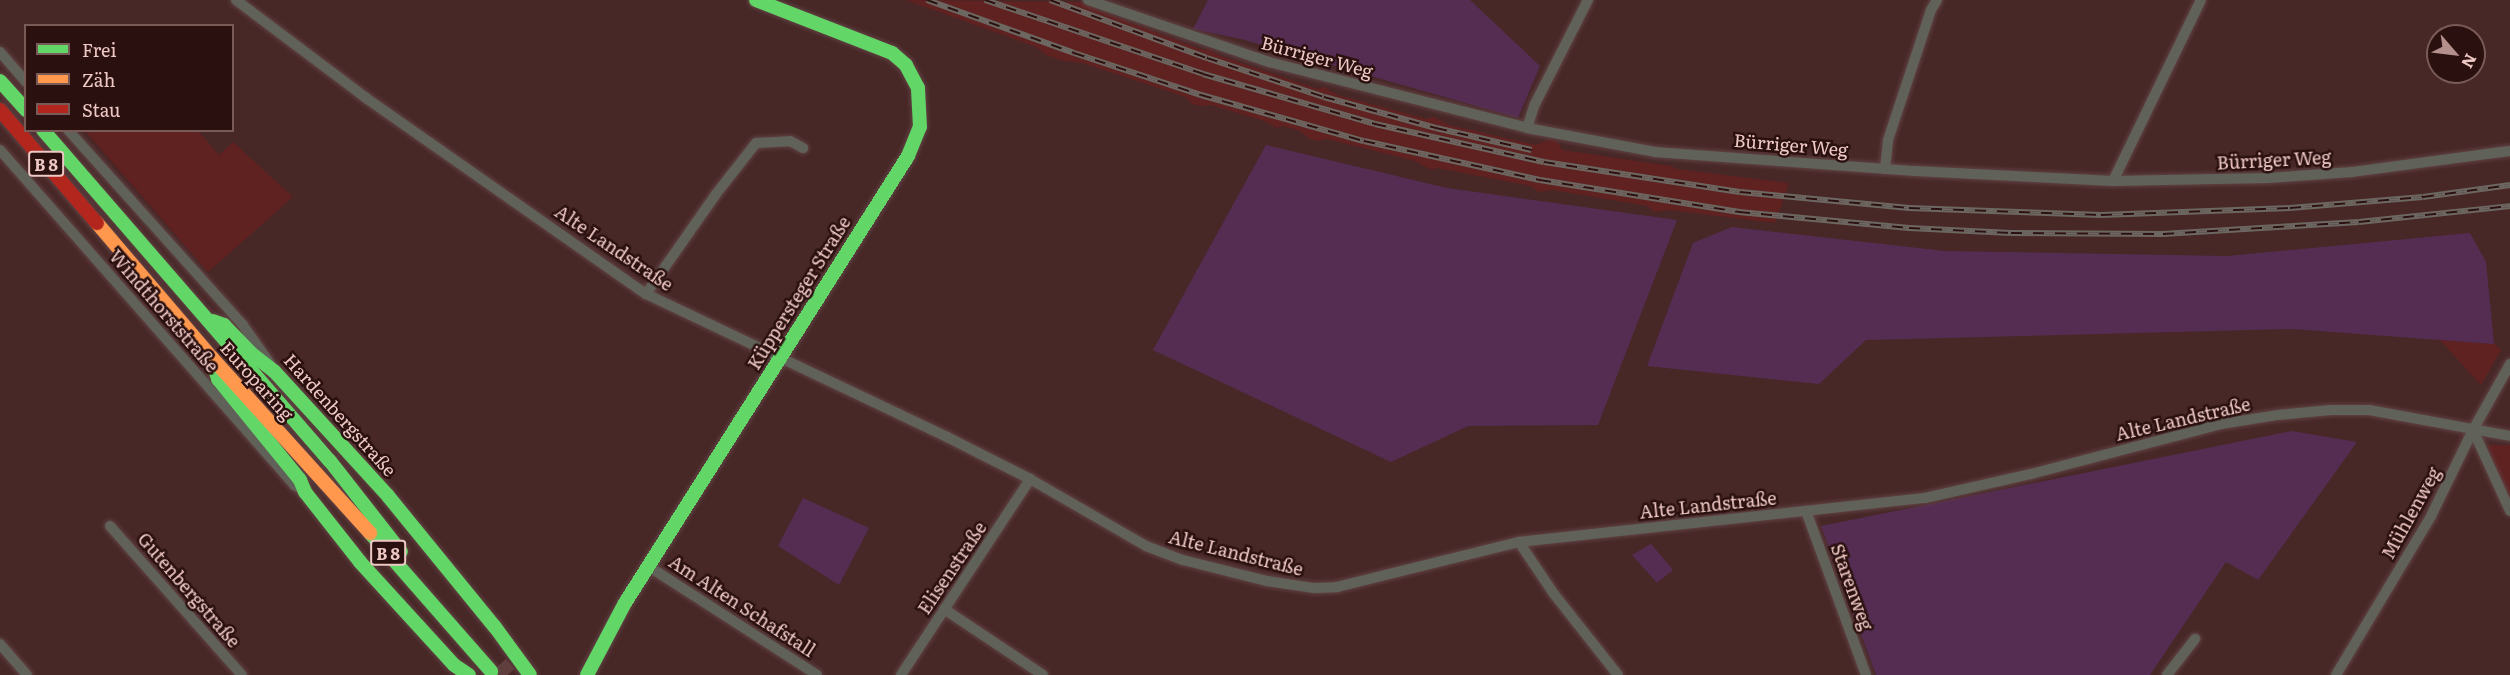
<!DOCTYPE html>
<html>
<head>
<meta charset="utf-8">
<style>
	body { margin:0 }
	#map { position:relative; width:2510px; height:675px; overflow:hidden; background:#482727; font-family:Literata,serif }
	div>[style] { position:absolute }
	.built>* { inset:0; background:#602121 }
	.green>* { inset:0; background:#552d53 }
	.highway-tunnel>* { height:18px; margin-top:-9px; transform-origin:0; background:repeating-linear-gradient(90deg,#613f3f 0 18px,transparent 0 27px) }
	.roads { filter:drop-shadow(0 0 2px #604343) drop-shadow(0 0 2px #604343) }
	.street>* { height:10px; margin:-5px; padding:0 5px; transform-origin:5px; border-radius:5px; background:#606259 }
	.fast>* { height:14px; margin:-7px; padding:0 7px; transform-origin:7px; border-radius:7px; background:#63d668 }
	.slow>* { height:14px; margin:-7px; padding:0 7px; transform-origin:7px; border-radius:7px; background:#ff974d }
	.jam>* { height:14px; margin:-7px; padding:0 7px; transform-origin:7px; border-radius:7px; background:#b3261e }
	.rail>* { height:6px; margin-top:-3px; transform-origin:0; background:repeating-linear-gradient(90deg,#2a100f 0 11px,#6c6761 0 22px); box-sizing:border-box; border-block:2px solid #6c6761 }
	span { translate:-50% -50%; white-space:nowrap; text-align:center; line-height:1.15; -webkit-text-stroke:5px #2a100f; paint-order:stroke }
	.shield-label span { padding:2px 4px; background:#2a100f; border:2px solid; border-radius:4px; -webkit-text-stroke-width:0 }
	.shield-label { font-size:16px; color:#eec8c4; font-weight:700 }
	.street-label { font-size:18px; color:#eec8c4 }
	.legend { position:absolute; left:24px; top:24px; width:210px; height:108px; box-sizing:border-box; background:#2a100f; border:2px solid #785a57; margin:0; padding:8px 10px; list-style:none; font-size:18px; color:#eec8c4 }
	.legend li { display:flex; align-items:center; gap:12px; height:30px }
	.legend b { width:30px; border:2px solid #785a57 }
	.north { position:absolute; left:2426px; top:24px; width:60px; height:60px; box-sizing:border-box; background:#2a100f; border:2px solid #785a57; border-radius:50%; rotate:118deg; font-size:16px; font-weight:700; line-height:24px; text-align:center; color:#eec8c4 }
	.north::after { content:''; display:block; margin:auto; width:21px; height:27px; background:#b4908d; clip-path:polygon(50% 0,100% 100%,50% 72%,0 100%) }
</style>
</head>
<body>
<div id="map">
	<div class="built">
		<div style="clip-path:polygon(906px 0,1084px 2px,1097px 10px,1203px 50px,1208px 49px,1221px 56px,1317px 89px,1324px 87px,1338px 95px,1426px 119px,1434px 117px,1449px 125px,1536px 145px,1549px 139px,1557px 141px,1562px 150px,1671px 166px,1676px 169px,1789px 183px,1775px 223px,1670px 210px,1655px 212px,1647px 206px,1553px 190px,1538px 192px,1531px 186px,1437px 168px,1432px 170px,1415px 161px,1327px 139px,1317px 141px,1308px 138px,1300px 131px,1283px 126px,1277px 128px,1264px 121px,1211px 105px,1202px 106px,1192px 104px,1186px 97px,1082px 63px,1064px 61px,1046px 55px,1036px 47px)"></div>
		<div style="clip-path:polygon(85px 131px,198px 131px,219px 155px,233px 142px,293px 197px,208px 272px)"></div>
		<div style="clip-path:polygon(2440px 340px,2494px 344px,2501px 350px,2481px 385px)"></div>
		<div style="clip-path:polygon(2487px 445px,2510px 445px,2510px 503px)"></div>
	</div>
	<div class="green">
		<div style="clip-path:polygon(1208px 0,1470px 0,1540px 66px,1518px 118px,1241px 39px,1193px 29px)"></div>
		<div style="clip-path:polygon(1266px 145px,1447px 188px,1677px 220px,1598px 425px,1468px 426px,1391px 462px,1153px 350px)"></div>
		<div style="clip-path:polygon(1732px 227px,1945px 251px,2227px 256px,2470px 233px,2486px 262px,2494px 344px,2292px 329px,1866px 340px,1819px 384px,1647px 366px,1693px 243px)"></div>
		<div style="clip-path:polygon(2292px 431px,2357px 442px,2258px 580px,2226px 562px,2150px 675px,1876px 675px,1821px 526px)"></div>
		<div style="clip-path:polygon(803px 498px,869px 528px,839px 585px,778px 546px)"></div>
		<div style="clip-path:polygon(1651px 544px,1673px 570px,1657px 583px,1632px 555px)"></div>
	</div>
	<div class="highway-tunnel">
		<div style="left:499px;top:665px;width:13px;rotate:48deg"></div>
	</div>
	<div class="roads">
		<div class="street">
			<div style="left:236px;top:0;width:163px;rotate:37deg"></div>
			<div style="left:366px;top:98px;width:342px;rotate:35deg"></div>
			<div style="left:646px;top:294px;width:333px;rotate:25.4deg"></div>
			<div style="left:947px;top:437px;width:93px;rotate:26.8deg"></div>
			<div style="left:1030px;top:479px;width:134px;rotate:30deg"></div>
			<div style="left:1146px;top:546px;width:40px;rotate:21deg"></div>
			<div style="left:1183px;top:560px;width:87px;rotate:14deg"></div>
			<div style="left:1267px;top:581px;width:48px;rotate:8.5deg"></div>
			<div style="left:1314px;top:588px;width:23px;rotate:-2deg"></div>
			<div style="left:1337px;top:587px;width:187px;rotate:-13.9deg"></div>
			<div style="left:1519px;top:542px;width:408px;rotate:-6.2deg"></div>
			<div style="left:1925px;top:498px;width:109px;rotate:-12.8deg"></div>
			<div style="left:2031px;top:474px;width:196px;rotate:-14.7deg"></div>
			<div style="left:2221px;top:424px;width:58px;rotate:-9deg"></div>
			<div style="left:2278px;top:415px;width:53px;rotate:-5.4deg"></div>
			<div style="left:2331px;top:410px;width:38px"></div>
			<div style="left:2369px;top:410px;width:143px;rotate:10.4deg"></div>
			<div style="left:1088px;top:0;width:191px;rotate:18.9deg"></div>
			<div style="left:1269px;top:62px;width:266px;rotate:14.3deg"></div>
			<div style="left:1527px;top:128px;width:130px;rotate:10.6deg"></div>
			<div style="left:1655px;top:152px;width:261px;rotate:4.2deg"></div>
			<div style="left:1915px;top:171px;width:198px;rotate:2.9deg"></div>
			<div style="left:2113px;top:181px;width:155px;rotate:-1.1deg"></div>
			<div style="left:2268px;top:178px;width:84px;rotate:-4.1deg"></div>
			<div style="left:2352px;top:172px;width:159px;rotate:-7.6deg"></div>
			<div style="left:0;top:52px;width:40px;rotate:49deg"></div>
			<div style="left:1527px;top:128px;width:25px;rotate:-72deg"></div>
			<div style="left:1535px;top:104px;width:117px;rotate:-63deg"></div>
			<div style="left:68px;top:130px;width:261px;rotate:48.1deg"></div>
			<div style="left:242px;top:324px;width:50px;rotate:54.7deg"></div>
			<div style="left:0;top:150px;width:446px;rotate:48.7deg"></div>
			<div style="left:294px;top:485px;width:13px;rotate:29deg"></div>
			<div style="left:1885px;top:169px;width:29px;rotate:-84deg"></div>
			<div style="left:1888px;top:140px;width:137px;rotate:-71.7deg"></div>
			<div style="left:1931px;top:10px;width:12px;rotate:-59deg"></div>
			<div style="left:2113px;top:181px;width:201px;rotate:-64.1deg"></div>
			<div style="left:646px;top:294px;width:122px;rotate:-55deg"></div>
			<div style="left:716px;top:194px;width:65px;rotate:-51.9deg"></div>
			<div style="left:756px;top:143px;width:34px;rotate:-3deg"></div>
			<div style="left:790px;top:141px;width:15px;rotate:28deg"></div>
			<div style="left:2473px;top:430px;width:89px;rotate:65.4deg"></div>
			<div style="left:1806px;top:511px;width:175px;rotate:69.9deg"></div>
			<div style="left:110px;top:526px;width:199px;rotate:48.5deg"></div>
			<div style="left:1519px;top:542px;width:63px;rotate:56.1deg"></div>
			<div style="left:1554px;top:594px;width:103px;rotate:51.7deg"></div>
			<div style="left:648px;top:566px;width:201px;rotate:32.8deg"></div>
			<div style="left:944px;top:609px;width:119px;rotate:33.7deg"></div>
			<div style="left:0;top:644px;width:41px;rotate:48.9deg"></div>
			<div style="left:901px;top:675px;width:235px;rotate:-56.6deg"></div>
			<div style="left:2167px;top:675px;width:46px;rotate:-52.1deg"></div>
			<div style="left:2336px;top:675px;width:185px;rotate:-59.1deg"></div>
			<div style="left:2431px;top:516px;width:96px;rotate:-64deg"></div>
			<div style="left:2473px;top:430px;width:76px;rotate:-60.7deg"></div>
		</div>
		<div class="fast">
			<div style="left:0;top:81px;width:39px;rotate:48deg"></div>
			<div style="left:43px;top:130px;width:438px;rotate:49.1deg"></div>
			<div style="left:330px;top:461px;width:115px;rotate:52deg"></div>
			<div style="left:213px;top:321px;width:12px;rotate:20deg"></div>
			<div style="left:224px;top:325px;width:40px;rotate:46deg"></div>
			<div style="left:252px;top:354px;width:28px;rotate:38deg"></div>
			<div style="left:274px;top:371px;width:169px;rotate:47.6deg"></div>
			<div style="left:388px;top:496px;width:169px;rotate:50.8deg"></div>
			<div style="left:495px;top:627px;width:59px;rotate:53.9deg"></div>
			<div style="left:212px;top:360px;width:20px;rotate:72deg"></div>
			<div style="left:218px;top:379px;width:130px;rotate:50.9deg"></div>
			<div style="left:300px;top:480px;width:13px;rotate:67deg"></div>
			<div style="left:305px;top:492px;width:89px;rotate:51.8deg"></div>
			<div style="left:360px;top:562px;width:139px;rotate:47.6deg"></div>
			<div style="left:454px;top:665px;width:18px;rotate:34deg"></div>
			<div style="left:370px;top:533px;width:184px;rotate:48.8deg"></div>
			<div style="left:587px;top:675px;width:81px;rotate:-62.2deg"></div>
			<div style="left:625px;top:603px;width:529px;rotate:-57.66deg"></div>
			<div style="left:908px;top:156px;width:31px;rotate:-68deg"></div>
			<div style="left:920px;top:127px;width:39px;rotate:-93deg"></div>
			<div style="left:918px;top:88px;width:26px;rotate:-118deg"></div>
			<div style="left:906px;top:65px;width:18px;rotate:-139deg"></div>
			<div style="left:892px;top:53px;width:146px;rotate:-158.7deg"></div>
		</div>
		<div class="slow">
			<div style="left:97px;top:223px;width:177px;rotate:49.6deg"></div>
			<div style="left:212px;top:358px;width:236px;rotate:47.9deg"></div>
		</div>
		<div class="jam">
			<div style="left:0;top:110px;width:149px;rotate:49.4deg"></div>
		</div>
	</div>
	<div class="rail">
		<div style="left:927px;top:0;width:156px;rotate:19.8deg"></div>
		<div style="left:1074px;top:53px;width:134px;rotate:18.3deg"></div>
		<div style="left:1201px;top:95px;width:169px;rotate:15.8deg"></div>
		<div style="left:1364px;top:141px;width:180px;rotate:12.5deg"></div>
		<div style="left:1540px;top:180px;width:202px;rotate:9.1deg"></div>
		<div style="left:1739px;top:212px;width:171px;rotate:5.4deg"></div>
		<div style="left:1909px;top:228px;width:102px;rotate:2.8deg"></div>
		<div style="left:2011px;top:233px;width:152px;rotate:0.4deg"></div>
		<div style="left:2163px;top:234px;width:196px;rotate:-3.5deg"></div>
		<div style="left:2359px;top:222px;width:152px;rotate:-6deg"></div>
		<div style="left:985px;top:0;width:230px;rotate:18.7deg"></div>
		<div style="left:1203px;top:74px;width:179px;rotate:16.2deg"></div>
		<div style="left:1375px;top:124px;width:173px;rotate:12.7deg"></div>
		<div style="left:1544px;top:162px;width:198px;rotate:8.7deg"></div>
		<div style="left:1740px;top:192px;width:170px;rotate:5.4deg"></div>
		<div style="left:1909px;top:208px;width:192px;rotate:2.1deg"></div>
		<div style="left:2101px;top:215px;width:189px;rotate:-2.1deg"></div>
		<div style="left:2290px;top:208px;width:133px;rotate:-4.7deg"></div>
		<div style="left:2423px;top:197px;width:88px;rotate:-7.9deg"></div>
		<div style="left:1050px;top:0;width:167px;rotate:20.3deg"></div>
		<div style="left:1207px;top:58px;width:123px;rotate:18.4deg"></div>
		<div style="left:1324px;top:97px;width:116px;rotate:15.5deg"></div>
		<div style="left:1436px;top:128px;width:98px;rotate:13deg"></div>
	</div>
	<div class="shield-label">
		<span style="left:46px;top:164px">B 8</span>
		<span style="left:388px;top:553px">B 8</span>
	</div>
	<div class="street-label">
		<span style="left:1317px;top:57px;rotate:15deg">Bürriger Weg</span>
		<span style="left:1791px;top:145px;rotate:5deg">Bürriger Weg</span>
		<span style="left:2274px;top:160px;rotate:-3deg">Bürriger Weg</span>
		<span style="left:614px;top:248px;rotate:34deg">Alte Landstraße</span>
		<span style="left:799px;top:293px;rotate:-58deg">Küppersteger Straße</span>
		<span style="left:164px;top:311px;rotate:49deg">Windthorststraße</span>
		<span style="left:257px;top:381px;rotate:48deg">Europaring</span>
		<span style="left:340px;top:415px;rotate:48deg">Hardenbergstraße</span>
		<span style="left:2183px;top:419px;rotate:-13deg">Alte Landstraße</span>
		<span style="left:1708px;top:505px;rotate:-6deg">Alte Landstraße</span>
		<span style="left:2411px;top:513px;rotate:-61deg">Mühlenweg</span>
		<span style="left:1236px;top:553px;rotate:14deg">Alte Landstraße</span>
		<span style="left:952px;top:568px;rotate:-56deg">Elisenstraße</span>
		<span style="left:1852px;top:587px;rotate:70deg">Starenweg</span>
		<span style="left:189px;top:590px;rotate:49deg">Gutenbergstraße</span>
		<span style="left:742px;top:606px;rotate:33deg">Am Alten Schafstall</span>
	</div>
	<ul class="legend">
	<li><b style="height:8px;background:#63d668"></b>Frei</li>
	<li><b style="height:8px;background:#ff974d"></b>Zäh</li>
	<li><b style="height:8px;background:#b3261e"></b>Stau</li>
	</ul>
	<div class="north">N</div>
</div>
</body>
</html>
